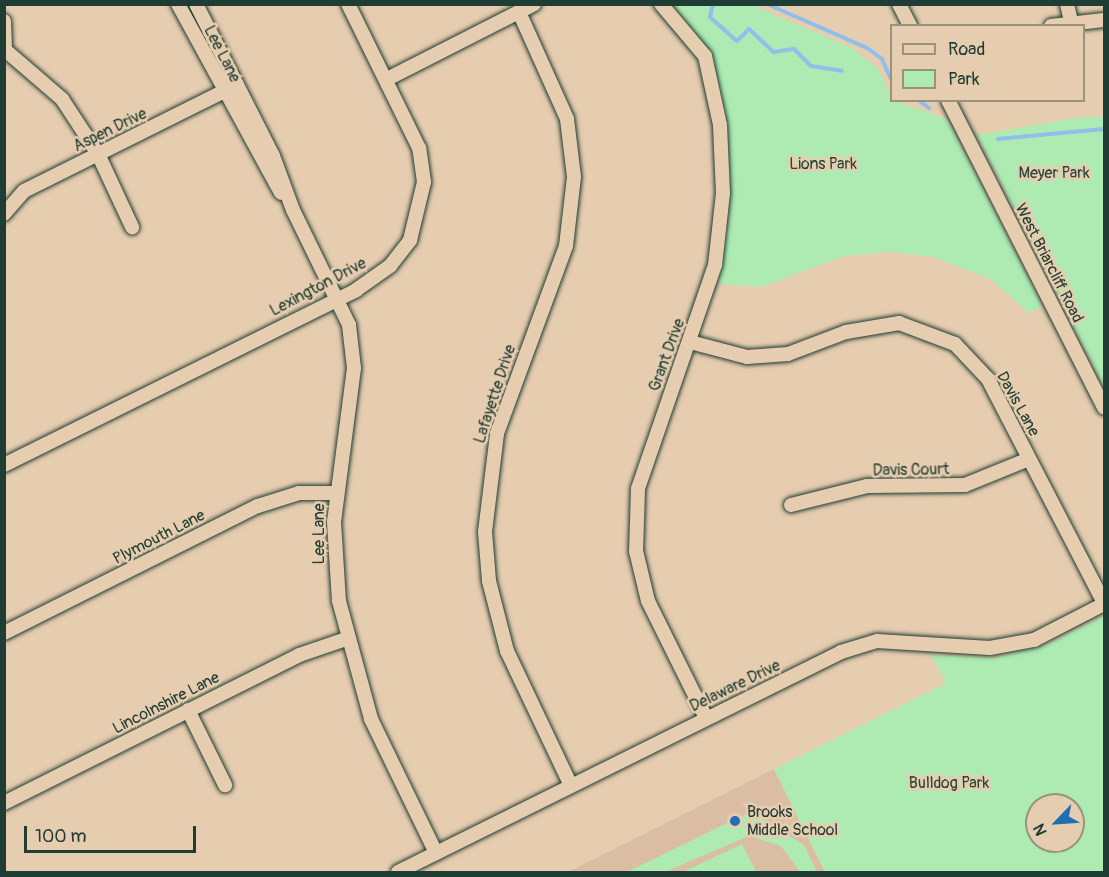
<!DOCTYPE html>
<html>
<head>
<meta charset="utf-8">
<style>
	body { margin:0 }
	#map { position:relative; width:1109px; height:877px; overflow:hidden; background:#e7cdaf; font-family:Pangolin,sans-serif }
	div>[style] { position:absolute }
	.built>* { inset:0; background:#dbbda3 }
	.green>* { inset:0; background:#adebb2 }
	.stream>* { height:4px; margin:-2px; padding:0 2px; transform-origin:2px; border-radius:2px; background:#8fc0eb }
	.roads { filter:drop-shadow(0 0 2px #1f3d34) drop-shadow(0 0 2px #1f3d34) }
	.minor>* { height:14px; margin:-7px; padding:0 7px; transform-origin:7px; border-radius:7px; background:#e7cdaf }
	.dots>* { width:16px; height:16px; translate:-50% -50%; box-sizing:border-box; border:3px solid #e7cdaf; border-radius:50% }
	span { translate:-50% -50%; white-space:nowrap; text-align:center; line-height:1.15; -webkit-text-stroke:5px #e7cdaf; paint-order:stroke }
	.street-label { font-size:16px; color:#1f3d34 }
	.park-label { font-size:16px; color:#26463a }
	.poi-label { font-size:16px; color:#1f3d34 }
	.left { translate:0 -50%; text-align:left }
	.frame { position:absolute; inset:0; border:6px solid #1f3d34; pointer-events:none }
	.legend { position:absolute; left:890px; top:24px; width:195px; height:78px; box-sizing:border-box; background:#e7cdaf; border:2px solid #97937e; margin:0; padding:8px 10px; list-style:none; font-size:18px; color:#1f3d34 }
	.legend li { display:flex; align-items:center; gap:12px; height:30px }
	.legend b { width:30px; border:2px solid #97937e }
	.north { position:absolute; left:1025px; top:793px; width:60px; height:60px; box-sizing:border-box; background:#e7cdaf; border:2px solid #97937e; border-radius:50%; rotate:245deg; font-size:16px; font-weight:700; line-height:24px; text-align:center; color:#1f3d34 }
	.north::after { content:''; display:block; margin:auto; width:21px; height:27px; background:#1f6fb2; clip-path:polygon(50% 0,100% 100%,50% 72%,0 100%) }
	.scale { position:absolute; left:24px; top:826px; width:172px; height:27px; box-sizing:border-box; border:3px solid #1f3d34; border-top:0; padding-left:8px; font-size:18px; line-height:21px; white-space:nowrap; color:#1f3d34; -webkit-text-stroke:4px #e7cdaf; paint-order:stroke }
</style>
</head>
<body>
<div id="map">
	<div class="built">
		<div style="clip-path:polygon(774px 769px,825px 872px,568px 872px)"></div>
	</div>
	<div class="green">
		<div style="clip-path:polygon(674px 5px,752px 5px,850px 47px,878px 68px,892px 100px,947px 119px,1042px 306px,1029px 313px,992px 280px,933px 257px,891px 252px,844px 256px,761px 287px,718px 284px,729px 221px,730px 157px,722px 95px,711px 54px)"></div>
		<div style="clip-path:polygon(1082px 117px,1104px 117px,1104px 386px,977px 135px)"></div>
		<div style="clip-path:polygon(evenodd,1104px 616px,1104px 872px,825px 872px,774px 769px,946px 683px,931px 655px,996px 658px,1046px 645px,1104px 616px,1037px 805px,1073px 805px,1073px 841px,1037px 841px,1037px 805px)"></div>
		<div style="clip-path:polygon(758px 808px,764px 821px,804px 845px,817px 872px,800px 872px,781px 846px,749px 836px,665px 872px,627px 872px)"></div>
		<div style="clip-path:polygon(742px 844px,756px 872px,683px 872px)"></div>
	</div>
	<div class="stream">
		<div style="left:713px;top:4px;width:13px;rotate:103deg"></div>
		<div style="left:710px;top:17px;width:36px;rotate:42deg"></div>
		<div style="left:737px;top:41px;width:17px;rotate:-45deg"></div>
		<div style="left:749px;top:29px;width:34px;rotate:43deg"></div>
		<div style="left:774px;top:52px;width:20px;rotate:-9deg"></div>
		<div style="left:794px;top:49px;width:24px;rotate:45deg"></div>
		<div style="left:811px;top:66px;width:31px;rotate:9deg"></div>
		<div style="left:767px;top:4px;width:109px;rotate:23.7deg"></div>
		<div style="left:867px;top:48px;width:19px;rotate:36deg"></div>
		<div style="left:882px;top:59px;width:24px;rotate:66deg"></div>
		<div style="left:918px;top:100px;width:14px;rotate:36deg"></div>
		<div style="left:998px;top:139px;width:106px;rotate:-5.4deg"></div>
	</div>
	<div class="roads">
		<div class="minor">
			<div style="left:178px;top:4px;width:215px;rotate:61.4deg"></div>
			<div style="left:196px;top:4px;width:170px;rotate:63.1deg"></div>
			<div style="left:273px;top:156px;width:58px;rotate:69.7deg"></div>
			<div style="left:293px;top:210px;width:128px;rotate:64deg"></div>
			<div style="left:349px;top:325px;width:43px;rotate:83.4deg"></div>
			<div style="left:354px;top:368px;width:155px;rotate:97.4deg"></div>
			<div style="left:334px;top:522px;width:79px;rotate:86.4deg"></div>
			<div style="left:339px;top:601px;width:122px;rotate:74.8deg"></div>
			<div style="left:371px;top:719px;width:149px;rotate:64.1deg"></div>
			<div style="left:661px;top:4px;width:68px;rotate:49.8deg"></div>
			<div style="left:705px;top:56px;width:71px;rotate:77.7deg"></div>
			<div style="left:720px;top:125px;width:68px;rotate:87.5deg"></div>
			<div style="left:723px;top:193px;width:72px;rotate:96.3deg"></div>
			<div style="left:715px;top:265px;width:237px;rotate:109deg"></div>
			<div style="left:638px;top:489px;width:62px;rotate:91.8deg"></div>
			<div style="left:636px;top:551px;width:51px;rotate:76.5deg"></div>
			<div style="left:648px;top:601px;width:131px;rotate:63.6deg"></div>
			<div style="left:899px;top:4px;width:25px;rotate:63deg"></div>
			<div style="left:1067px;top:4px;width:17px;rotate:77deg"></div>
			<div style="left:519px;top:12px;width:117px;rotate:65.8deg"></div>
			<div style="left:567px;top:119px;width:58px;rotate:83.1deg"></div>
			<div style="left:574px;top:177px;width:69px;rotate:96.6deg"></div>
			<div style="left:566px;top:246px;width:200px;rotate:110.2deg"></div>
			<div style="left:497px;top:434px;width:99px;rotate:97deg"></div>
			<div style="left:485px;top:532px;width:49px;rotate:85.3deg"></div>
			<div style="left:489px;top:581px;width:72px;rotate:75.6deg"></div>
			<div style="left:507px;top:651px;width:149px;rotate:64.6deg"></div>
			<div style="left:4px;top:21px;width:28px;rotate:88deg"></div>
			<div style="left:1051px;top:26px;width:53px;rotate:-6.5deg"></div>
			<div style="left:4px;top:49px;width:77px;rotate:40.8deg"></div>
			<div style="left:62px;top:99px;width:66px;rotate:56.8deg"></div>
			<div style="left:98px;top:154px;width:81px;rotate:65deg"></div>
			<div style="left:387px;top:79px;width:165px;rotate:-27deg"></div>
			<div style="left:948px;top:100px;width:345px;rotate:63.1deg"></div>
			<div style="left:4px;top:214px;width:30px;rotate:-49deg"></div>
			<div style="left:24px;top:191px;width:238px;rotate:-26.5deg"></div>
			<div style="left:690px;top:342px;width:59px;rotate:14.7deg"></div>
			<div style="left:747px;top:357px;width:41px;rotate:-4.2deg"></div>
			<div style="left:788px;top:354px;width:62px;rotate:-20.8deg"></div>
			<div style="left:846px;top:332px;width:54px;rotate:-9.6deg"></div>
			<div style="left:899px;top:323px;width:60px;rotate:20.6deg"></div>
			<div style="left:955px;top:344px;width:48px;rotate:46.7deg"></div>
			<div style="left:988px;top:379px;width:252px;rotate:62.6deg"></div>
			<div style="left:4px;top:465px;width:393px;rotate:-26.4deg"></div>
			<div style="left:356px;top:290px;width:42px;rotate:-35.2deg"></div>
			<div style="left:390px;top:266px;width:33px;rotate:-52deg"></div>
			<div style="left:410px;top:240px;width:60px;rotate:-76.4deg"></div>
			<div style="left:424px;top:182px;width:34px;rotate:-98deg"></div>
			<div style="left:419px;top:148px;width:161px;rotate:-116.2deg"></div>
			<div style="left:791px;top:505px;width:78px;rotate:-14deg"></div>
			<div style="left:867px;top:486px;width:98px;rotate:-0.6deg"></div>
			<div style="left:965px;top:485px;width:69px;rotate:-22.1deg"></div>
			<div style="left:4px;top:633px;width:284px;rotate:-26.6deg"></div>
			<div style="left:258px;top:506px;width:43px;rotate:-17.6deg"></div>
			<div style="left:299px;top:493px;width:36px"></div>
			<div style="left:188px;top:710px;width:84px;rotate:63.7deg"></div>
			<div style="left:4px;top:803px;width:330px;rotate:-26.6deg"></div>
			<div style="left:299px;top:655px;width:50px;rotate:-18.8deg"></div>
			<div style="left:398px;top:872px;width:495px;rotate:-26.4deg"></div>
			<div style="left:841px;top:652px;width:38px;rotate:-17deg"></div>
			<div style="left:877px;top:641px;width:113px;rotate:3.5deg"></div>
			<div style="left:990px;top:648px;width:45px;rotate:-10.3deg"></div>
			<div style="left:1034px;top:640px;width:79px;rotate:-27.2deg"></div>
		</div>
	</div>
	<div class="dots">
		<div style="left:735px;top:821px;background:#1f6fb2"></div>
	</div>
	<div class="street-label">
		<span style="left:222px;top:54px;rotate:63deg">Lee Lane</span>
		<span style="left:110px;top:130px;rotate:-26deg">Aspen Drive</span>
		<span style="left:1049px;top:263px;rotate:63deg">West Briarcliff Road</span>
		<span style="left:318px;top:287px;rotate:-28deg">Lexington Drive</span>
		<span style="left:667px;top:355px;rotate:-70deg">Grant Drive</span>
		<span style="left:495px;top:394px;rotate:-72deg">Lafayette Drive</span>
		<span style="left:1018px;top:404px;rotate:61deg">Davis Lane</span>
		<span style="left:911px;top:470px;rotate:-1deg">Davis Court</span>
		<span style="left:319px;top:534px;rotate:-90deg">Lee Lane</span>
		<span style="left:159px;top:537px;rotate:-27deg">Plymouth Lane</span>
		<span style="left:735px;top:686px;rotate:-26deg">Delaware Drive</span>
		<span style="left:166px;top:703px;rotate:-27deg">Lincolnshire Lane</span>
	</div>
	<div class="park-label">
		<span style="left:823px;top:164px">Lions Park</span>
		<span style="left:1054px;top:173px">Meyer Park</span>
		<span style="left:949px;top:783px">Bulldog Park</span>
	</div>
	<div class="poi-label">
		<span class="left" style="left:747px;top:821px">Brooks<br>Middle School</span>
	</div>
	<div class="frame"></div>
	<ul class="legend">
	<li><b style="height:8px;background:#e7cdaf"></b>Road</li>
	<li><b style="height:16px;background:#adebb2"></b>Park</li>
	</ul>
	<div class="north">N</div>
	<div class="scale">100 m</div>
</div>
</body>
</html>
